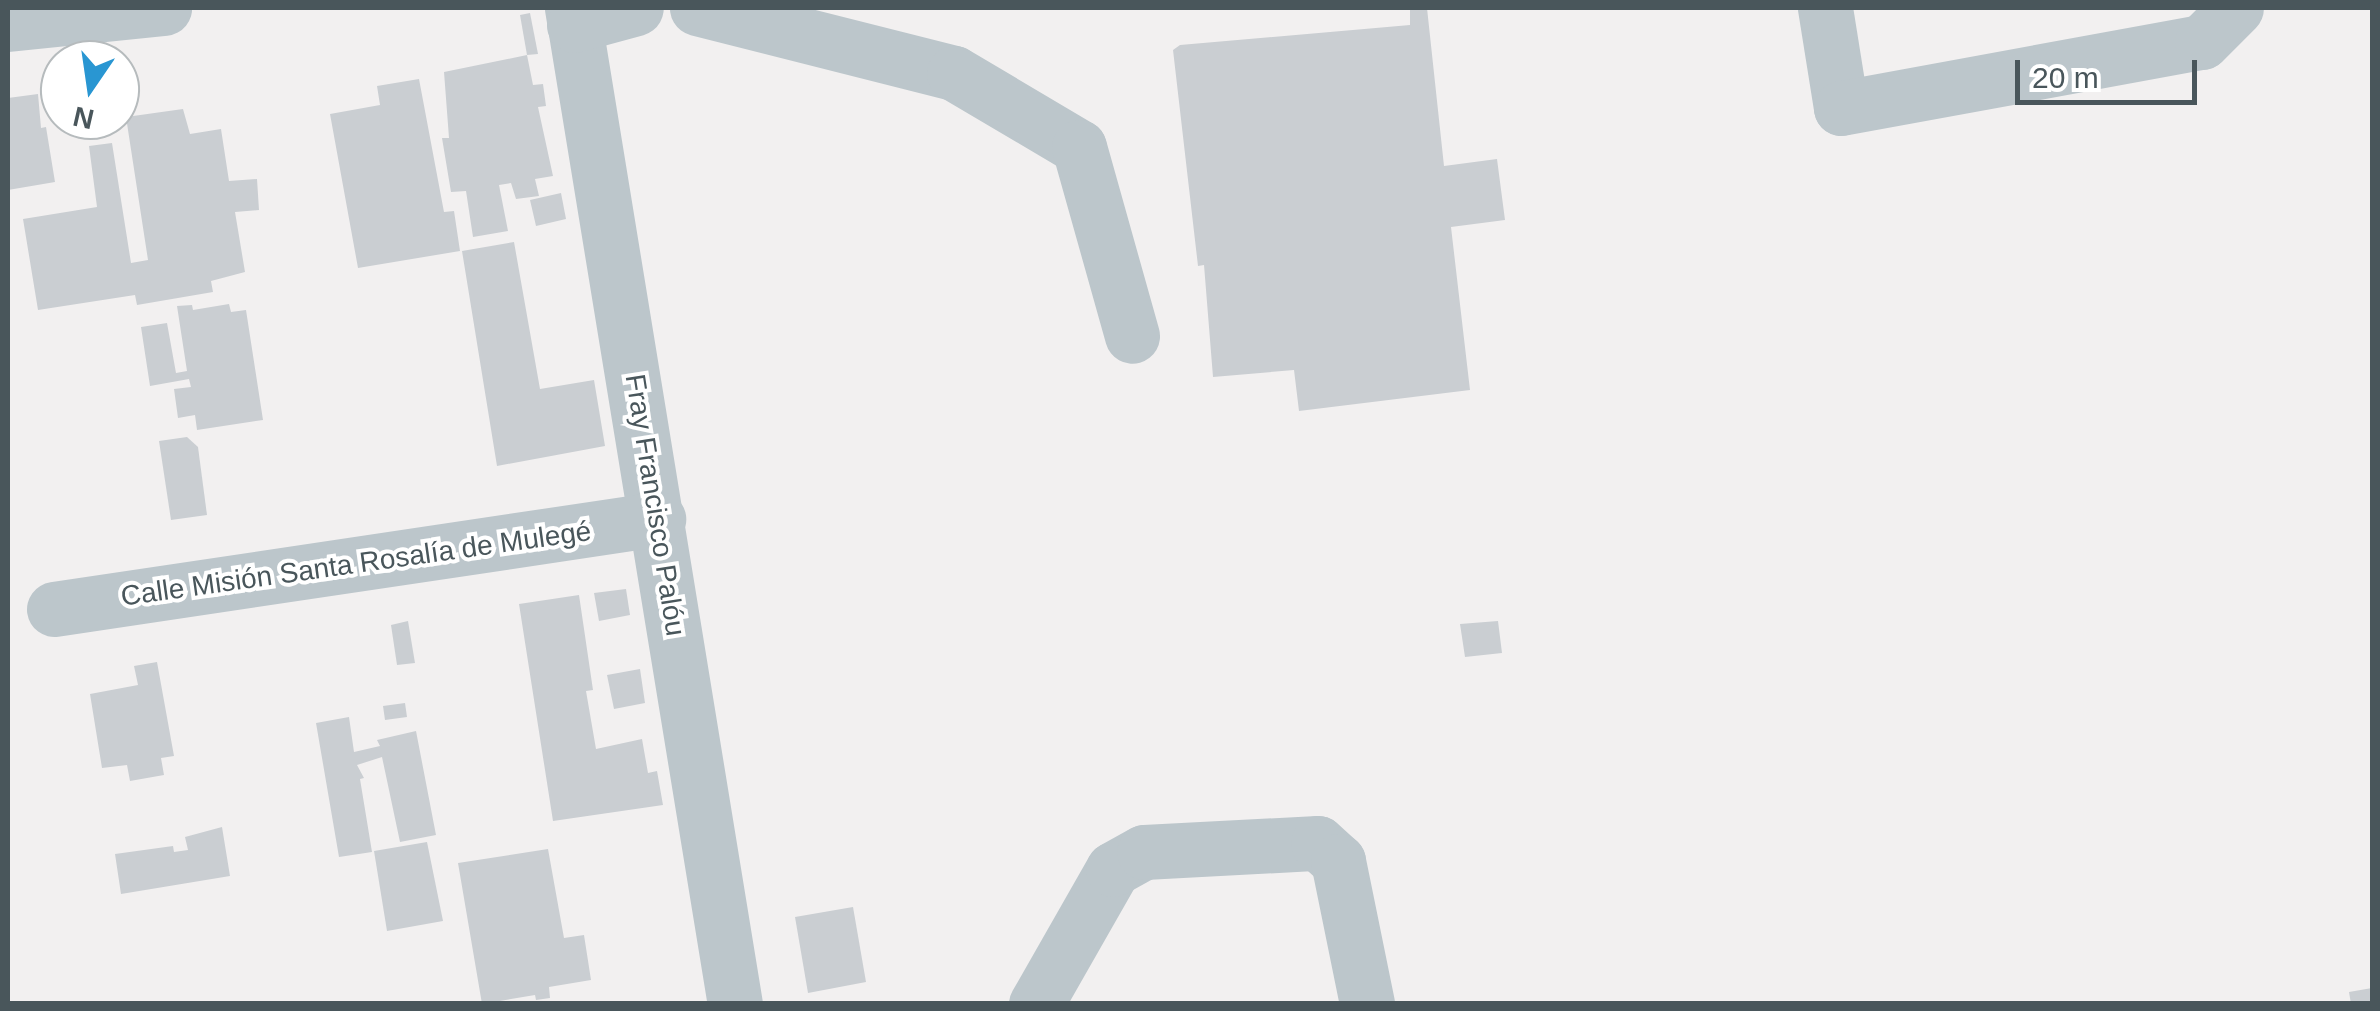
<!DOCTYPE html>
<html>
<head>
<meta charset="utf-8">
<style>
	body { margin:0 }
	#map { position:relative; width:2380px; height:1011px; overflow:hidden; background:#f2f0f0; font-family:Arial,sans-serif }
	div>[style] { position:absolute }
	.building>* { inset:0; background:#caced2 }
	.minor>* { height:55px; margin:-27.5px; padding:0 27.5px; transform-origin:27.5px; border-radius:27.5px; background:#bcc6cb }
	span { translate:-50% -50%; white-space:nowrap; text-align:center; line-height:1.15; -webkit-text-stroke:8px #fff; paint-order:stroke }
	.street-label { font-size:28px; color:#49565b }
	.frame { position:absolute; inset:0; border:10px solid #49565b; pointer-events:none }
	.north { position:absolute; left:40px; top:40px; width:100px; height:100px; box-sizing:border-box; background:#fff; border:2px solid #b6bbbd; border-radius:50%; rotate:193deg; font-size:28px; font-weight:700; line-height:40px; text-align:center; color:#49565b }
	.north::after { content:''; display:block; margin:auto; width:35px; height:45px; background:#2996d2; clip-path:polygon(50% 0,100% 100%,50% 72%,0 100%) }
	.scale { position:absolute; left:2015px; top:60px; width:182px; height:45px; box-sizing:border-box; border:5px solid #49565b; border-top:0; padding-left:12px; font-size:30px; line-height:35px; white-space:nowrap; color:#49565b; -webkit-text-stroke:8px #fff; paint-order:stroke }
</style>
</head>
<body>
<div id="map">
	<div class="building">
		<div style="clip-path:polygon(1410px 8px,1427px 8px,1444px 166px,1497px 159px,1505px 220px,1451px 227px,1470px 390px,1299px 411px,1294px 370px,1213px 377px,1204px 265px,1198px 266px,1173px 50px,1180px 45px,1410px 25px)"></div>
		<div style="clip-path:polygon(530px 13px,538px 54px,527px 55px,520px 15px)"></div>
		<div style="clip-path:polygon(527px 55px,533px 85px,543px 84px,546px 106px,538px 107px,553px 176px,535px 179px,539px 196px,516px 199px,511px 183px,499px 185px,508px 231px,473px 237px,466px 191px,451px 192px,442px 138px,449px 138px,444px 72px)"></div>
		<div style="clip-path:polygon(419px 79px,444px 212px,454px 211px,460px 251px,358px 268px,330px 114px,380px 105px,377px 86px)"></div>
		<div style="clip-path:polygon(38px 94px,41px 128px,46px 127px,55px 182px,8px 190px,8px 98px)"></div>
		<div style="clip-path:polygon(183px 109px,190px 134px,221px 129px,229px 181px,257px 179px,259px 210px,235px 212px,245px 272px,211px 281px,213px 292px,137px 305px,135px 295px,38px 310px,23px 219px,97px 207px,89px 146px,112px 143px,131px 263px,148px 260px,126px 117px)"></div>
		<div style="clip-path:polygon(561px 193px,566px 219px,536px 226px,530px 200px)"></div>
		<div style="clip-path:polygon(514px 242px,540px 389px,594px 380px,605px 446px,497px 466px,462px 251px)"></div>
		<div style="clip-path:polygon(229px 304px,231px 312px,246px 310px,263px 420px,197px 430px,195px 415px,178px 418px,174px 389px,191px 387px,189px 379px,150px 386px,141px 327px,167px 323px,176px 373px,187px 371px,177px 306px,192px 305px,193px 310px)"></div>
		<div style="clip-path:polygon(187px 437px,198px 447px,207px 515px,171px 520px,159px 441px)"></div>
		<div style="clip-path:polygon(626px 589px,630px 615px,599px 621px,594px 593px)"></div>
		<div style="clip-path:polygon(579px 595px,593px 690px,586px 691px,596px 749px,642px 739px,648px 773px,657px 771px,663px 805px,553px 821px,519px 604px)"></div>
		<div style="clip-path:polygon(408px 621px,415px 663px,397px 665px,391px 625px)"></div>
		<div style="clip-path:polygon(1498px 621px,1502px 653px,1465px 657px,1460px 624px)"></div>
		<div style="clip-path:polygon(157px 662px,174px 756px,161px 758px,164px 775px,130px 781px,127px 765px,102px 768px,90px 694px,138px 685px,134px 666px)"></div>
		<div style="clip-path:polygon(640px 669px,645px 703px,614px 709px,607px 675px)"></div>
		<div style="clip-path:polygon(405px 703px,407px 717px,385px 720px,383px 706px)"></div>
		<div style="clip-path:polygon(349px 717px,354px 752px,380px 746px,377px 740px,416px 731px,436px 835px,400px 842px,382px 757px,357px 765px,364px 778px,360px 779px,372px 852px,339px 857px,316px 723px)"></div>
		<div style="clip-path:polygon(222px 827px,230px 876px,121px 894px,115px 854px,173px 846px,174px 852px,188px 850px,185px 837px)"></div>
		<div style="clip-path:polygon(427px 842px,443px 921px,387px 931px,374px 851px)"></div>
		<div style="clip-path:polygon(548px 849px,564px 938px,584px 935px,591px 980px,549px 987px,550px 998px,536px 1000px,535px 995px,482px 1004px,458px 863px)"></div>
		<div style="clip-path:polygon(853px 907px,866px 982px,808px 993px,795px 917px)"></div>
		<div style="clip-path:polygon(2372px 988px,2372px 1004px,2351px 1004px,2349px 992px)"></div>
	</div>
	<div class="minor">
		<div style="left:572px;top:8px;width:1009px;rotate:80.71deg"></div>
		<div style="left:697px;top:8px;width:265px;rotate:14.2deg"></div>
		<div style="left:954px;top:73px;width:145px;rotate:30.6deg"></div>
		<div style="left:1079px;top:147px;width:196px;rotate:74.3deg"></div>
		<div style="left:1825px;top:8px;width:101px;rotate:80.9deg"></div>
		<div style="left:1841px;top:108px;width:367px;rotate:-10.4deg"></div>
		<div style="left:2202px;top:42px;width:48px;rotate:-45deg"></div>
		<div style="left:8px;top:24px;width:157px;rotate:-5.9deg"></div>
		<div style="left:574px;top:25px;width:64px;rotate:-15.3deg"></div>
		<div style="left:54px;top:609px;width:611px;rotate:-8.48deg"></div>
		<div style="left:1036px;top:1004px;width:155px;rotate:-60.3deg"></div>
		<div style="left:1113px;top:869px;width:35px;rotate:-29deg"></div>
		<div style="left:1144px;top:852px;width:174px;rotate:-3deg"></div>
		<div style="left:1318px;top:843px;width:27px;rotate:42deg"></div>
		<div style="left:1338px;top:861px;width:146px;rotate:78.5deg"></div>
	</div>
	<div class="street-label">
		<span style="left:655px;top:505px;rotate:81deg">Fray Francisco Palóu</span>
		<span style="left:356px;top:564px;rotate:-8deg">Calle Misión Santa Rosalía de Mulegé</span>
	</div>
	<div class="frame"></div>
	<div class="north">N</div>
	<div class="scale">20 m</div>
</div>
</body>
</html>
